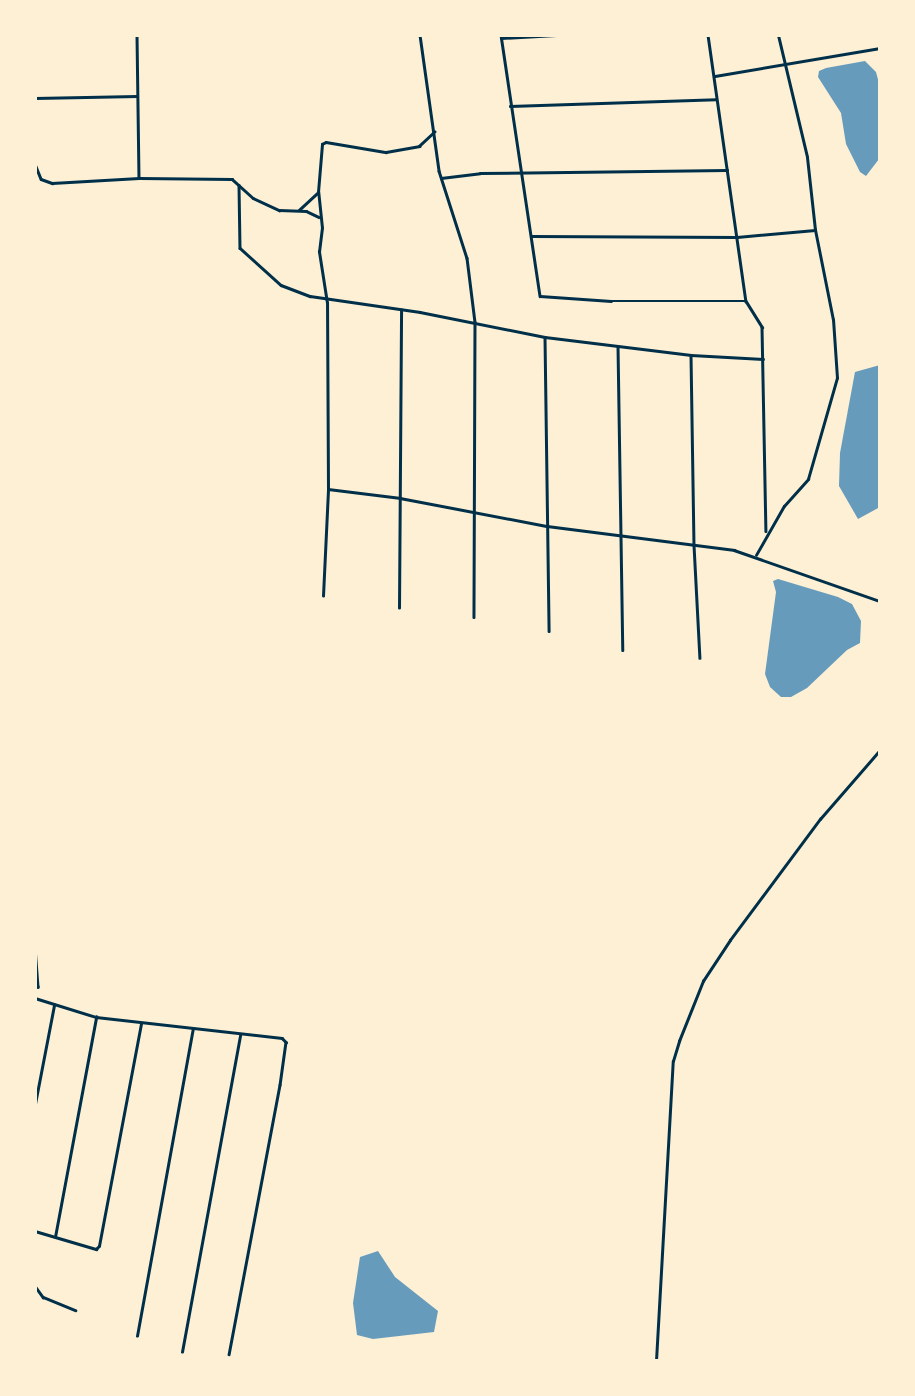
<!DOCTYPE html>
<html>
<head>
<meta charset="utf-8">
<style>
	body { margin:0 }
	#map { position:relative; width:915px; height:1396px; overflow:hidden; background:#fdf0d5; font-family:Merriweather,serif }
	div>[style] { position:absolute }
	.water>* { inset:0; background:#669bbc }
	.minor>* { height:2.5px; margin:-1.25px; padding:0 1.25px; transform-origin:1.25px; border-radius:1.25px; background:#003049 }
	span { translate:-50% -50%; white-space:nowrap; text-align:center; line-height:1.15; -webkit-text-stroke:7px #fdf0d5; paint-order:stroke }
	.frame { position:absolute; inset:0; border:37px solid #fdf0d5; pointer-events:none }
</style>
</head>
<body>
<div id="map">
	<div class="water">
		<div style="clip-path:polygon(865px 61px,876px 72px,880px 87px,879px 159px,866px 176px,860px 172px,846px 144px,841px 113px,818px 77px,819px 71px,826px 68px)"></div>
		<div style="clip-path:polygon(880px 365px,880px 507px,858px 519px,839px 486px,840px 453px,855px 372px)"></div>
		<div style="clip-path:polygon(778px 579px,838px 597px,852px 604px,861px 621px,860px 643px,847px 650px,807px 688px,791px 697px,781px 697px,770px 687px,765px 674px,776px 592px,773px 581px)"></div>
		<div style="clip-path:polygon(378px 1251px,395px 1277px,438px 1311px,434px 1332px,373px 1339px,357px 1335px,353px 1303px,360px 1257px)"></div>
	</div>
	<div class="minor">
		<div style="left:137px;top:35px;width:143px;rotate:89.2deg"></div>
		<div style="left:420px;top:35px;width:137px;rotate:82deg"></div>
		<div style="left:439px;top:171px;width:91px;rotate:72.2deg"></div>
		<div style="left:467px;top:258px;width:64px;rotate:82.9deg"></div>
		<div style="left:475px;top:322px;width:295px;rotate:90.2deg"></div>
		<div style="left:501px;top:35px;width:264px;rotate:81.5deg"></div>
		<div style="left:540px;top:296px;width:71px;rotate:4deg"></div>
		<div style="left:611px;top:301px;width:135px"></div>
		<div style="left:708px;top:35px;width:269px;rotate:81.9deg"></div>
		<div style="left:746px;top:301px;width:31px;rotate:58deg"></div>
		<div style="left:762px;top:327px;width:204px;rotate:88.9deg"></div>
		<div style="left:880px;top:35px;width:1px;rotate:90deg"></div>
		<div style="left:501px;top:38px;width:55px;rotate:-3.1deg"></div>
		<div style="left:715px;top:76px;width:167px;rotate:-9.6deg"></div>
		<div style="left:35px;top:98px;width:102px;rotate:-1.1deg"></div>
		<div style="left:510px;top:106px;width:206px;rotate:-1.9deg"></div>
		<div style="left:35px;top:164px;width:16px;rotate:68deg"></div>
		<div style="left:41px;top:179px;width:12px;rotate:20deg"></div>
		<div style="left:52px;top:183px;width:87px;rotate:-3.3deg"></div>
		<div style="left:139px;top:178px;width:93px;rotate:0.6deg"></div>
		<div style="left:232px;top:179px;width:28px;rotate:42deg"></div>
		<div style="left:253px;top:198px;width:29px;rotate:25deg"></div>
		<div style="left:279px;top:210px;width:27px;rotate:2deg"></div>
		<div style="left:306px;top:211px;width:14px;rotate:25deg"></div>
		<div style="left:441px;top:178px;width:39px;rotate:-7deg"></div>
		<div style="left:480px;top:173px;width:247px;rotate:-0.7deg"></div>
		<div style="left:239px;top:185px;width:63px;rotate:89.1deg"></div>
		<div style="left:240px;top:248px;width:55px;rotate:42.1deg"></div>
		<div style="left:281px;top:285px;width:31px;rotate:21deg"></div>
		<div style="left:310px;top:296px;width:111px;rotate:8.3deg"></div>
		<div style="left:420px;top:312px;width:127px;rotate:11.3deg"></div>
		<div style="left:545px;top:337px;width:147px;rotate:7deg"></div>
		<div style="left:691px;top:355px;width:72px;rotate:3.2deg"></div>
		<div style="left:299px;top:210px;width:25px;rotate:-43deg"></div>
		<div style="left:531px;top:236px;width:206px;rotate:0.3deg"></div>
		<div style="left:737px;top:237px;width:78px;rotate:-5.1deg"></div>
		<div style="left:545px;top:337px;width:294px;rotate:89.2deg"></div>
		<div style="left:618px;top:346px;width:304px;rotate:89.1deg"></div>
		<div style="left:691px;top:355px;width:190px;rotate:89.1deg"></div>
		<div style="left:694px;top:545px;width:113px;rotate:87deg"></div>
		<div style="left:328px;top:489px;width:73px;rotate:7.1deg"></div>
		<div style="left:400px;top:498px;width:150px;rotate:10.8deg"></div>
		<div style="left:547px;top:526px;width:189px;rotate:7.3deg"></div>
		<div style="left:734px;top:550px;width:155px;rotate:19.3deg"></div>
		<div style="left:756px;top:555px;width:56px;rotate:-60.3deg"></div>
		<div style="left:784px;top:506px;width:36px;rotate:-48deg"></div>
		<div style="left:808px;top:479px;width:105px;rotate:-74deg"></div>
		<div style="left:837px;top:378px;width:58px;rotate:-93.9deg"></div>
		<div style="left:833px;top:320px;width:92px;rotate:-101.3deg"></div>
		<div style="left:815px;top:230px;width:73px;rotate:-96.3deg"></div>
		<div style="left:807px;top:157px;width:125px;rotate:-103.4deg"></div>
		<div style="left:323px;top:596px;width:107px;rotate:-87.3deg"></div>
		<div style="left:328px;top:489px;width:186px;rotate:-90.3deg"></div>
		<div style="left:327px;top:303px;width:52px;rotate:-98.9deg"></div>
		<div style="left:319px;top:252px;width:24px;rotate:-83deg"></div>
		<div style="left:322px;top:228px;width:36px;rotate:-96deg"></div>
		<div style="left:318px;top:192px;width:48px;rotate:-85.2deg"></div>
		<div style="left:322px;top:144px;width:4px;rotate:-27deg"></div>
		<div style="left:326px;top:142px;width:61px;rotate:9.5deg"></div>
		<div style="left:386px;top:152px;width:34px;rotate:-10deg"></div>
		<div style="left:419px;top:146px;width:21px;rotate:-43deg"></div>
		<div style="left:399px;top:608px;width:298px;rotate:-89.6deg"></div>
		<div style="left:35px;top:947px;width:40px;rotate:85.7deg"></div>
		<div style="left:38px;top:987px;width:3px;rotate:-162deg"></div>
		<div style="left:35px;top:998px;width:64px;rotate:17.3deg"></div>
		<div style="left:96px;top:1017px;width:187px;rotate:6.4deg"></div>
		<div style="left:282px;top:1038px;width:6px;rotate:45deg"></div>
		<div style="left:286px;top:1042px;width:43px;rotate:97.9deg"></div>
		<div style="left:280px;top:1085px;width:274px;rotate:100.7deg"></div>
		<div style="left:35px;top:1104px;width:101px;rotate:-79.1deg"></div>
		<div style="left:35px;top:1231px;width:64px;rotate:16.4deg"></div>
		<div style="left:96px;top:1249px;width:4px;rotate:-45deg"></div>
		<div style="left:99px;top:1246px;width:226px;rotate:-79.3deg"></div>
		<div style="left:55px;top:1237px;width:224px;rotate:-79.4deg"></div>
		<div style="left:35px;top:1286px;width:14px;rotate:54deg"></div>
		<div style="left:43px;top:1297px;width:35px;rotate:22deg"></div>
		<div style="left:137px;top:1336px;width:312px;rotate:-79.7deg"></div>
		<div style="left:182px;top:1352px;width:322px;rotate:-79.6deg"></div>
		<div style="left:656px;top:1361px;width:300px;rotate:-86.8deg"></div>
		<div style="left:673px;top:1061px;width:21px;rotate:-73deg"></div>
		<div style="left:679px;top:1041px;width:65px;rotate:-68.2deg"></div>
		<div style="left:703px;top:981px;width:49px;rotate:-56.6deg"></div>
		<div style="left:730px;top:940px;width:151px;rotate:-53.4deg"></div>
		<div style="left:820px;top:819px;width:91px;rotate:-49deg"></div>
	</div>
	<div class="frame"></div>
</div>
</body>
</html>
